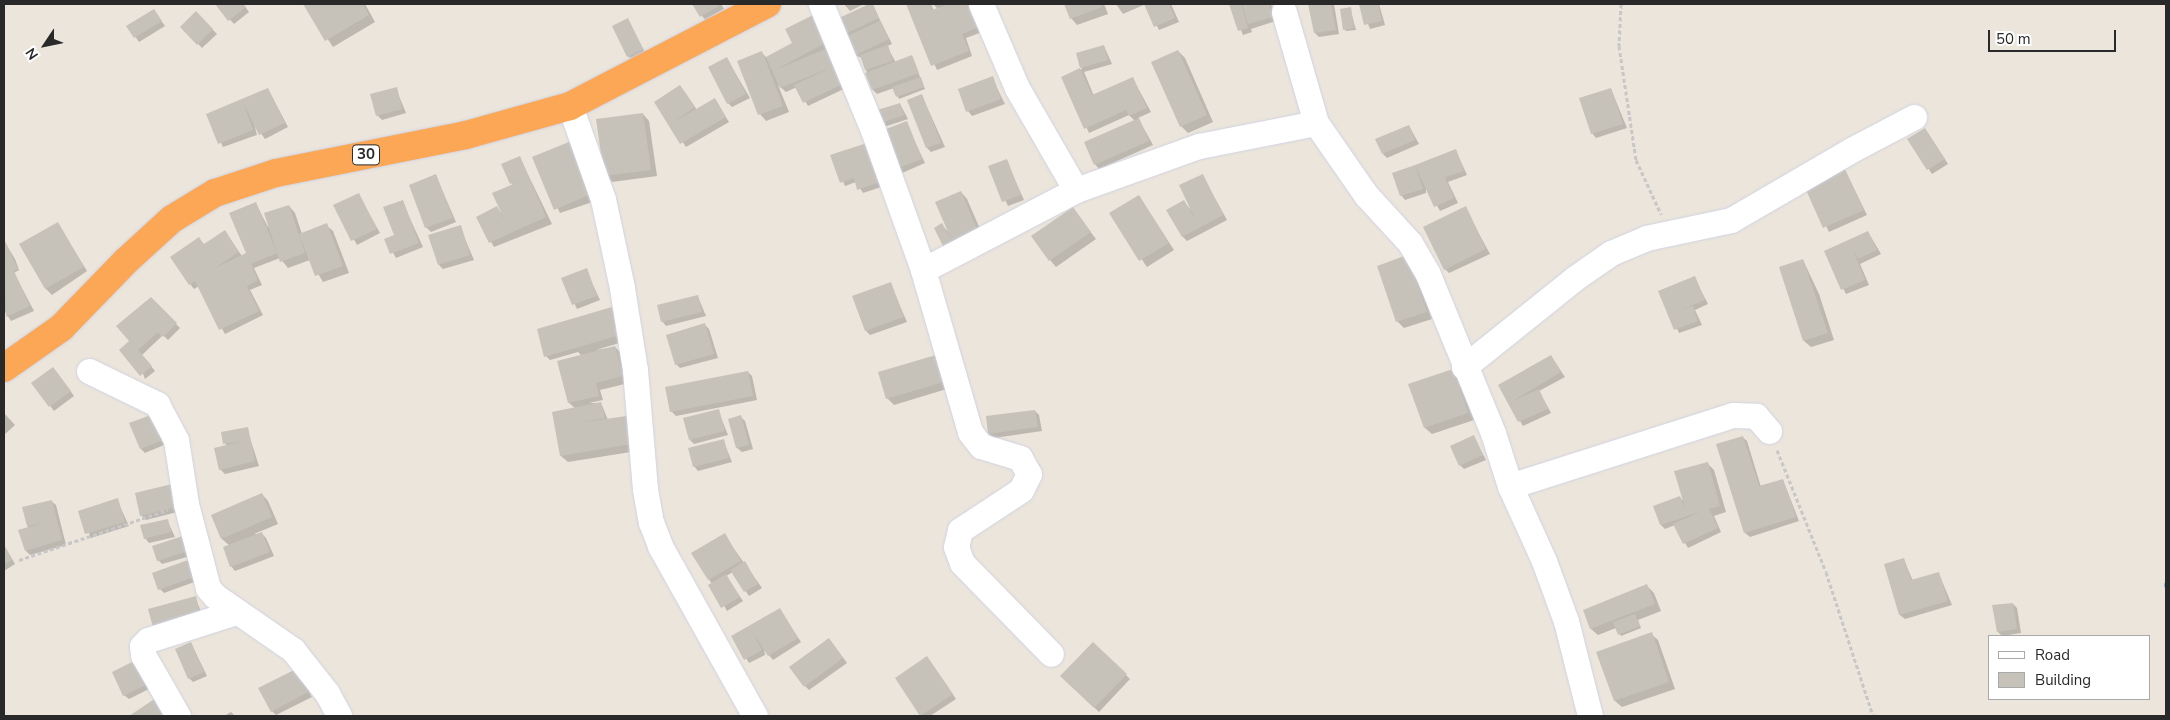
<!DOCTYPE html>
<html>
<head>
<meta charset="utf-8">
<style>
	body { margin:0 }
	#map { position:relative; width:2170px; height:720px; overflow:hidden; background:#ebe5db; font-family:"Nunito Sans",sans-serif }
	div>[style] { position:absolute }
	.shadow>* { inset:0; background:#0003 }
	.stream>* { height:5px; margin:-2.5px; padding:0 2.5px; transform-origin:2.5px; border-radius:2.5px; background:#6ec3ec }
	.building>* { inset:0; background:#c6c2ba }
	.path>* { height:3px; margin-top:-1.5px; transform-origin:0; background:repeating-linear-gradient(90deg,#c7c7c7 0 4px,transparent 0 6.5px) }
	.roads { filter:drop-shadow(0 0 1px #d0d2e2) drop-shadow(0 0 1px #d0d2e2) }
	.minor>* { height:25px; margin:-12.5px; padding:0 12.5px; transform-origin:12.5px; border-radius:12.5px; background:#fff }
	.highway>* { height:28px; margin:-14px; padding:0 14px; transform-origin:14px; border-radius:14px; background:#fba755 }
	span { translate:-50% -50%; white-space:nowrap; text-align:center; line-height:1.15; -webkit-text-stroke:5px #fff; paint-order:stroke }
	.shield-label span { padding:1px 4px; background:#fff; border:1px solid; border-radius:4px; -webkit-text-stroke-width:0 }
	.shield-label { font-size:15px; color:#292929; font-weight:700 }
	.frame { position:absolute; inset:0; border:5px solid #292929; pointer-events:none }
	.legend { position:absolute; left:1988px; top:635px; width:162px; height:65px; box-sizing:border-box; background:#fff; border:1px solid #a9a9a9; margin:0; padding:6px 9px; list-style:none; font-size:15px; color:#292929 }
	.legend li { display:flex; align-items:center; gap:10px; height:25px }
	.legend b { width:25px; border:1px solid #a9a9a9 }
	.north { position:absolute; left:20px; top:20px; width:50px; height:50px; -webkit-text-stroke:4px #fff; paint-order:stroke; rotate:236deg; font-size:14px; font-weight:700; line-height:20px; text-align:center; color:#292929 }
	.north::after { content:''; display:block; margin:auto; width:18px; height:22px; background:#292929; clip-path:polygon(50% 0,100% 100%,50% 72%,0 100%) }
	.scale { position:absolute; left:1988px; top:30px; width:128px; height:22px; box-sizing:border-box; border:2px solid #292929; border-top:0; padding-left:6px; font-size:15px; line-height:18px; white-space:nowrap; color:#292929; -webkit-text-stroke:4px #fff; paint-order:stroke }
</style>
</head>
<body>
<div id="map">
	<div class="shadow">
		<div style="clip-path:polygon(216px 4px,243px 4px,249px 12px,234px 24px)"></div>
		<div style="clip-path:polygon(305px 4px,365px 4px,375px 22px,333px 47px)"></div>
		<div style="clip-path:polygon(694px 4px,721px 4px,724px 9px,705px 20px)"></div>
		<div style="clip-path:polygon(844px 4px,864px 4px,850px 11px)"></div>
		<div style="clip-path:polygon(872px 4px,892px 44px,887px 46px,896px 63px,912px 57px,925px 89px,899px 99px,894px 88px,877px 94px,873px 90px,862px 58px,855px 55px,839px 19px)"></div>
		<div style="clip-path:polygon(907px 4px,931px 4px,934px 11px,938px 9px,933px 4px,973px 4px,985px 31px,966px 38px,972px 56px,937px 70px)"></div>
		<div style="clip-path:polygon(1066px 4px,1104px 4px,1108px 14px,1077px 25px,1071px 18px)"></div>
		<div style="clip-path:polygon(1116px 4px,1171px 4px,1179px 22px,1159px 30px,1146px 4px,1123px 14px)"></div>
		<div style="clip-path:polygon(1231px 4px,1271px 4px,1276px 21px,1251px 29px,1252px 32px,1243px 35px)"></div>
		<div style="clip-path:polygon(1309px 4px,1334px 4px,1339px 34px,1319px 37px,1315px 33px)"></div>
		<div style="clip-path:polygon(1379px 4px,1385px 25px,1370px 29px,1361px 5px)"></div>
		<div style="clip-path:polygon(1350px 8px,1356px 30px,1346px 31px,1344px 29px)"></div>
		<div style="clip-path:polygon(154px 11px,165px 26px,139px 42px,128px 26px)"></div>
		<div style="clip-path:polygon(196px 13px,217px 34px,202px 48px,182px 27px)"></div>
		<div style="clip-path:polygon(812px 16px,852px 85px,808px 106px,797px 87px,786px 92px,778px 85px,789px 112px,766px 121px,760px 114px,739px 62px,762px 53px,767px 58px,794px 44px)"></div>
		<div style="clip-path:polygon(628px 20px,646px 54px,632px 60px,628px 56px)"></div>
		<div style="clip-path:polygon(1104px 46px,1112px 64px,1084px 72px,1094px 96px,1133px 79px,1151px 112px,1138px 118px,1153px 145px,1099px 169px,1095px 164px,1135px 121px,1129px 115px,1089px 133px,1063px 77px,1082px 69px,1078px 54px)"></div>
		<div style="clip-path:polygon(1178px 51px,1185px 58px,1213px 122px,1188px 133px,1181px 126px)"></div>
		<div style="clip-path:polygon(727px 59px,750px 98px,732px 107px,728px 103px)"></div>
		<div style="clip-path:polygon(992px 78px,1005px 104px,972px 116px,968px 111px)"></div>
		<div style="clip-path:polygon(268px 89px,288px 127px,265px 139px,254px 123px,257px 135px,223px 147px,208px 114px)"></div>
		<div style="clip-path:polygon(396px 89px,406px 113px,382px 120px,377px 115px)"></div>
		<div style="clip-path:polygon(1611px 89px,1627px 128px,1596px 138px,1592px 133px)"></div>
		<div style="clip-path:polygon(684px 91px,697px 110px,715px 100px,729px 122px,686px 147px,656px 102px)"></div>
		<div style="clip-path:polygon(922px 96px,945px 147px,931px 152px,927px 148px)"></div>
		<div style="clip-path:polygon(900px 104px,908px 119px,884px 127px,879px 123px)"></div>
		<div style="clip-path:polygon(643px 114px,649px 121px,657px 176px,612px 182px,605px 175px)"></div>
		<div style="clip-path:polygon(906px 123px,925px 163px,902px 173px,898px 168px)"></div>
		<div style="clip-path:polygon(1409px 126px,1419px 144px,1387px 158px,1383px 154px)"></div>
		<div style="clip-path:polygon(1925px 129px,1948px 164px,1932px 174px,1909px 139px)"></div>
		<div style="clip-path:polygon(1456px 151px,1467px 175px,1448px 182px,1458px 203px,1440px 211px,1426px 186px,1426px 193px,1405px 200px,1401px 195px,1394px 174px)"></div>
		<div style="clip-path:polygon(832px 156px,887px 185px,863px 193px,856px 182px,845px 186px)"></div>
		<div style="clip-path:polygon(520px 158px,552px 224px,494px 247px,477px 217px,496px 208px,503px 214px)"></div>
		<div style="clip-path:polygon(534px 158px,604px 198px,560px 213px)"></div>
		<div style="clip-path:polygon(1006px 160px,1024px 200px,1008px 206px,990px 167px)"></div>
		<div style="clip-path:polygon(1842px 164px,1867px 215px,1829px 232px,1804px 181px)"></div>
		<div style="clip-path:polygon(1202px 175px,1227px 220px,1187px 241px,1183px 237px,1184px 202px,1191px 210px)"></div>
		<div style="clip-path:polygon(436px 176px,456px 222px,431px 232px,426px 227px)"></div>
		<div style="clip-path:polygon(961px 192px,967px 199px,986px 243px,948px 253px,942px 225px,952px 236px)"></div>
		<div style="clip-path:polygon(358px 194px,380px 233px,357px 245px,335px 206px)"></div>
		<div style="clip-path:polygon(1139px 196px,1174px 250px,1147px 267px,1111px 214px)"></div>
		<div style="clip-path:polygon(402px 201px,423px 247px,396px 258px,386px 240px,395px 236px)"></div>
		<div style="clip-path:polygon(256px 204px,268px 227px,289px 206px,295px 213px,302px 234px,326px 225px,333px 231px,349px 273px,323px 282px,310px 260px,288px 268px,280px 258px,254px 268px,262px 285px,250px 290px,263px 315px,225px 334px,199px 286px,194px 289px,190px 284px,199px 239px,205px 245px,225px 232px,242px 256px,248px 254px)"></div>
		<div style="clip-path:polygon(1465px 208px,1490px 254px,1449px 273px,1445px 269px)"></div>
		<div style="clip-path:polygon(1073px 209px,1096px 239px,1056px 267px,1050px 260px)"></div>
		<div style="clip-path:polygon(58px 224px,87px 271px,52px 295px,46px 289px)"></div>
		<div style="clip-path:polygon(460px 227px,474px 260px,443px 269px,439px 265px)"></div>
		<div style="clip-path:polygon(1868px 232px,1881px 254px,1860px 264px,1869px 285px,1846px 294px,1825px 251px)"></div>
		<div style="clip-path:polygon(4px 241px,15px 259px,19px 270px,14px 273px,34px 311px,11px 321px,4px 310px)"></div>
		<div style="clip-path:polygon(1803px 260px,1819px 294px,1834px 340px,1811px 347px,1804px 341px)"></div>
		<div style="clip-path:polygon(1413px 263px,1432px 319px,1404px 328px,1398px 322px,1378px 266px)"></div>
		<div style="clip-path:polygon(586px 270px,600px 300px,577px 309px,563px 279px)"></div>
		<div style="clip-path:polygon(1694px 277px,1708px 304px,1695px 310px,1702px 325px,1679px 333px,1660px 292px)"></div>
		<div style="clip-path:polygon(890px 283px,907px 322px,870px 335px,866px 331px)"></div>
		<div style="clip-path:polygon(698px 297px,706px 316px,666px 326px,662px 321px)"></div>
		<div style="clip-path:polygon(151px 299px,180px 328px,168px 340px,163px 335px,142px 355px,155px 371px,145px 379px,131px 341px,118px 326px)"></div>
		<div style="clip-path:polygon(612px 309px,619px 315px,626px 341px,596px 350px,615px 347px,622px 354px,629px 383px,600px 390px,603px 400px,589px 403px,601px 403px,608px 420px,625px 417px,632px 424px,637px 451px,568px 462px,561px 456px,575px 408px,569px 403px,559px 362px,582px 356px,578px 352px,550px 360px,546px 356px)"></div>
		<div style="clip-path:polygon(705px 325px,709px 329px,718px 358px,680px 368px,676px 364px)"></div>
		<div style="clip-path:polygon(1551px 356px,1565px 377px,1539px 391px,1551px 413px,1523px 426px,1500px 386px)"></div>
		<div style="clip-path:polygon(936px 357px,950px 388px,894px 405px,887px 398px)"></div>
		<div style="clip-path:polygon(748px 372px,752px 376px,757px 400px,676px 416px,671px 411px)"></div>
		<div style="clip-path:polygon(57px 373px,74px 396px,54px 411px,33px 383px)"></div>
		<div style="clip-path:polygon(1457px 375px,1474px 420px,1432px 434px,1425px 428px,1410px 385px)"></div>
		<div style="clip-path:polygon(718px 410px,728px 435px,694px 444px,690px 440px)"></div>
		<div style="clip-path:polygon(1035px 411px,1039px 415px,1042px 431px,994px 438px,989px 434px,987px 418px)"></div>
		<div style="clip-path:polygon(4px 413px,15px 425px,4px 435px)"></div>
		<div style="clip-path:polygon(741px 417px,745px 421px,753px 449px,742px 452px,737px 448px,729px 420px)"></div>
		<div style="clip-path:polygon(155px 421px,164px 445px,145px 453px,141px 449px)"></div>
		<div style="clip-path:polygon(247px 429px,259px 466px,225px 474px,220px 469px,227px 446px,225px 443px)"></div>
		<div style="clip-path:polygon(1474px 437px,1486px 460px,1464px 469px,1460px 465px)"></div>
		<div style="clip-path:polygon(1742px 437px,1747px 441px,1761px 487px,1783px 480px,1799px 521px,1750px 537px,1745px 533px)"></div>
		<div style="clip-path:polygon(723px 440px,732px 462px,698px 471px,694px 466px)"></div>
		<div style="clip-path:polygon(1707px 463px,1714px 470px,1726px 512px,1714px 516px,1721px 532px,1688px 548px,1675px 525px,1665px 529px,1661px 525px,1679px 497px,1685px 502px)"></div>
		<div style="clip-path:polygon(136px 494px,185px 510px,146px 520px,141px 515px)"></div>
		<div style="clip-path:polygon(262px 494px,268px 501px,278px 524px,254px 534px,262px 534px,266px 538px,274px 556px,235px 571px,231px 566px,230px 546px,222px 539px,212px 516px)"></div>
		<div style="clip-path:polygon(117px 500px,129px 526px,91px 538px,80px 512px)"></div>
		<div style="clip-path:polygon(51px 501px,56px 505px,66px 545px,30px 555px,26px 551px,28px 525px)"></div>
		<div style="clip-path:polygon(167px 520px,175px 537px,149px 543px,145px 538px)"></div>
		<div style="clip-path:polygon(724px 535px,762px 588px,749px 596px,733px 572px,726px 576px,743px 601px,727px 611px,709px 579px)"></div>
		<div style="clip-path:polygon(186px 537px,194px 555px,162px 564px,158px 560px)"></div>
		<div style="clip-path:polygon(4px 545px,15px 564px,4px 571px)"></div>
		<div style="clip-path:polygon(1904px 560px,1913px 581px,1939px 574px,1952px 605px,1905px 619px,1900px 615px)"></div>
		<div style="clip-path:polygon(188px 562px,197px 581px,164px 593px,160px 589px)"></div>
		<div style="clip-path:polygon(1647px 586px,1654px 593px,1661px 611px,1638px 620px,1641px 628px,1621px 636px,1616px 628px,1598px 635px,1591px 629px,1584px 611px)"></div>
		<div style="clip-path:polygon(195px 597px,204px 619px,158px 631px)"></div>
		<div style="clip-path:polygon(2013px 604px,2017px 608px,2021px 633px,2002px 636px,1998px 632px)"></div>
		<div style="clip-path:polygon(780px 610px,801px 642px,773px 660px,764px 649px,765px 655px,749px 663px,733px 637px)"></div>
		<div style="clip-path:polygon(1651px 634px,1658px 640px,1675px 689px,1622px 707px,1615px 701px,1598px 652px)"></div>
		<div style="clip-path:polygon(191px 643px,207px 676px,193px 682px,189px 678px)"></div>
		<div style="clip-path:polygon(1093px 643px,1130px 679px,1099px 712px,1062px 676px)"></div>
		<div style="clip-path:polygon(833px 644px,847px 663px,809px 690px,805px 686px)"></div>
		<div style="clip-path:polygon(927px 658px,956px 699px,930px 716px,922px 716px)"></div>
		<div style="clip-path:polygon(136px 662px,151px 688px,129px 699px,124px 695px)"></div>
		<div style="clip-path:polygon(300px 675px,312px 697px,276px 715px,272px 711px)"></div>
		<div style="clip-path:polygon(231px 712px,235px 716px,224px 716px)"></div>
	</div>
	<div class="stream">
		<div style="left:2166px;top:584px;width:1px;rotate:90deg"></div>
	</div>
	<div class="building">
		<div style="clip-path:polygon(215px 4px,243px 4px,246px 7px,228px 21px)"></div>
		<div style="clip-path:polygon(303px 4px,363px 4px,369px 15px,325px 41px)"></div>
		<div style="clip-path:polygon(692px 4px,722px 4px,700px 17px)"></div>
		<div style="clip-path:polygon(869px 4px,873px 4px,879px 18px,845px 34px,837px 19px)"></div>
		<div style="clip-path:polygon(906px 4px,930px 4px,932px 10px,949px 4px,972px 4px,981px 26px,962px 34px,969px 51px,931px 66px)"></div>
		<div style="clip-path:polygon(1064px 4px,1101px 4px,1102px 7px,1070px 19px)"></div>
		<div style="clip-path:polygon(1144px 4px,1169px 4px,1175px 18px,1154px 27px)"></div>
		<div style="clip-path:polygon(1229px 4px,1241px 4px,1248px 28px,1238px 31px)"></div>
		<div style="clip-path:polygon(1242px 4px,1269px 4px,1273px 17px,1248px 24px)"></div>
		<div style="clip-path:polygon(1308px 4px,1331px 4px,1336px 30px,1314px 33px)"></div>
		<div style="clip-path:polygon(1359px 4px,1378px 4px,1382px 21px,1364px 25px)"></div>
		<div style="clip-path:polygon(1351px 7px,1354px 28px,1343px 30px,1340px 9px)"></div>
		<div style="clip-path:polygon(154px 9px,162px 21px,134px 38px,126px 26px)"></div>
		<div style="clip-path:polygon(196px 11px,213px 29px,197px 45px,180px 27px)"></div>
		<div style="clip-path:polygon(813px 15px,827px 42px,775px 70px,833px 46px,849px 81px,803px 103px,794px 85px,830px 68px,780px 88px,766px 57px,792px 43px,785px 29px)"></div>
		<div style="clip-path:polygon(628px 18px,643px 49px,627px 57px,612px 26px)"></div>
		<div style="clip-path:polygon(880px 21px,889px 39px,854px 56px,845px 37px)"></div>
		<div style="clip-path:polygon(888px 45px,893px 61px,865px 70px,860px 55px)"></div>
		<div style="clip-path:polygon(1104px 45px,1108px 60px,1080px 68px,1092px 95px,1133px 77px,1147px 108px,1129px 116px,1126px 110px,1084px 129px,1061px 77px,1080px 68px,1076px 53px)"></div>
		<div style="clip-path:polygon(1178px 50px,1207px 115px,1180px 127px,1151px 62px)"></div>
		<div style="clip-path:polygon(762px 51px,783px 106px,758px 115px,737px 61px)"></div>
		<div style="clip-path:polygon(912px 55px,919px 73px,872px 90px,865px 73px)"></div>
		<div style="clip-path:polygon(727px 57px,746px 94px,727px 104px,708px 67px)"></div>
		<div style="clip-path:polygon(993px 76px,1001px 99px,966px 112px,958px 89px)"></div>
		<div style="clip-path:polygon(921px 77px,924px 87px,896px 97px,892px 87px)"></div>
		<div style="clip-path:polygon(680px 85px,695px 107px,674px 122px,715px 98px,726px 117px,680px 144px,654px 102px)"></div>
		<div style="clip-path:polygon(397px 87px,402px 109px,376px 116px,370px 94px)"></div>
		<div style="clip-path:polygon(268px 88px,285px 123px,259px 135px,243px 102px,253px 130px,218px 144px,206px 114px)"></div>
		<div style="clip-path:polygon(1611px 88px,1623px 124px,1591px 134px,1579px 98px)"></div>
		<div style="clip-path:polygon(922px 94px,941px 143px,926px 148px,907px 100px)"></div>
		<div style="clip-path:polygon(900px 103px,904px 115px,878px 124px,874px 111px)"></div>
		<div style="clip-path:polygon(643px 113px,651px 170px,604px 176px,596px 119px)"></div>
		<div style="clip-path:polygon(1139px 118px,1149px 141px,1094px 165px,1084px 142px)"></div>
		<div style="clip-path:polygon(907px 121px,922px 159px,896px 169px,881px 131px)"></div>
		<div style="clip-path:polygon(1409px 125px,1415px 140px,1382px 154px,1375px 139px)"></div>
		<div style="clip-path:polygon(1925px 128px,1945px 159px,1927px 170px,1907px 139px)"></div>
		<div style="clip-path:polygon(576px 139px,598px 191px,554px 210px,532px 157px)"></div>
		<div style="clip-path:polygon(870px 142px,883px 181px,857px 190px,854px 178px,840px 183px,830px 155px)"></div>
		<div style="clip-path:polygon(1456px 149px,1464px 171px,1445px 177px,1454px 198px,1434px 207px,1415px 165px)"></div>
		<div style="clip-path:polygon(520px 156px,546px 217px,489px 243px,476px 217px,497px 206px,506px 223px,492px 193px,518px 182px,510px 184px,501px 164px)"></div>
		<div style="clip-path:polygon(1007px 159px,1021px 195px,1002px 202px,988px 166px)"></div>
		<div style="clip-path:polygon(1842px 163px,1864px 210px,1823px 228px,1802px 181px)"></div>
		<div style="clip-path:polygon(1415px 165px,1423px 189px,1400px 196px,1392px 173px)"></div>
		<div style="clip-path:polygon(436px 174px,453px 218px,425px 228px,409px 185px)"></div>
		<div style="clip-path:polygon(1203px 174px,1223px 215px,1182px 237px,1166px 210px,1184px 200px,1196px 221px,1179px 185px)"></div>
		<div style="clip-path:polygon(961px 191px,980px 236px,946px 252px,934px 228px,942px 223px,952px 241px,935px 202px)"></div>
		<div style="clip-path:polygon(359px 193px,377px 229px,351px 241px,333px 205px)"></div>
		<div style="clip-path:polygon(1139px 195px,1169px 243px,1139px 261px,1109px 213px)"></div>
		<div style="clip-path:polygon(403px 200px,419px 243px,390px 254px,384px 239px,394px 235px,383px 207px)"></div>
		<div style="clip-path:polygon(256px 202px,277px 253px,251px 264px,258px 280px,247px 286px,259px 311px,219px 330px,195px 281px,189px 285px,170px 257px,199px 237px,208px 251px,204px 244px,225px 230px,239px 252px,215px 268px,246px 253px,229px 213px)"></div>
		<div style="clip-path:polygon(289px 205px,305px 253px,280px 262px,264px 213px)"></div>
		<div style="clip-path:polygon(1466px 206px,1486px 249px,1444px 270px,1423px 227px)"></div>
		<div style="clip-path:polygon(1073px 207px,1091px 232px,1049px 261px,1031px 236px)"></div>
		<div style="clip-path:polygon(58px 222px,84px 267px,45px 289px,19px 244px)"></div>
		<div style="clip-path:polygon(327px 223px,343px 266px,315px 276px,299px 234px)"></div>
		<div style="clip-path:polygon(461px 225px,470px 255px,438px 265px,428px 235px)"></div>
		<div style="clip-path:polygon(1868px 231px,1877px 250px,1858px 259px,1853px 250px,1865px 280px,1841px 290px,1824px 251px)"></div>
		<div style="clip-path:polygon(4px 239px,18px 269px,14px 271px,30px 306px,6px 317px)"></div>
		<div style="clip-path:polygon(1407px 255px,1427px 312px,1396px 322px,1377px 266px)"></div>
		<div style="clip-path:polygon(1803px 259px,1828px 333px,1803px 341px,1779px 267px)"></div>
		<div style="clip-path:polygon(587px 268px,597px 296px,572px 305px,561px 278px)"></div>
		<div style="clip-path:polygon(1695px 276px,1705px 300px,1678px 311px,1693px 306px,1698px 321px,1674px 330px,1658px 291px)"></div>
		<div style="clip-path:polygon(891px 282px,904px 317px,865px 331px,852px 296px)"></div>
		<div style="clip-path:polygon(698px 295px,702px 312px,661px 322px,657px 305px)"></div>
		<div style="clip-path:polygon(151px 297px,177px 323px,163px 337px,158px 332px,138px 350px,152px 366px,140px 376px,119px 350px,129px 341px,116px 326px)"></div>
		<div style="clip-path:polygon(612px 307px,620px 335px,544px 357px,537px 329px)"></div>
		<div style="clip-path:polygon(705px 323px,714px 354px,675px 365px,666px 335px)"></div>
		<div style="clip-path:polygon(615px 346px,623px 376px,596px 383px,599px 396px,568px 403px,557px 361px)"></div>
		<div style="clip-path:polygon(936px 355px,944px 382px,886px 399px,878px 372px)"></div>
		<div style="clip-path:polygon(1551px 355px,1561px 372px,1511px 402px,1539px 389px,1548px 409px,1518px 422px,1498px 385px)"></div>
		<div style="clip-path:polygon(53px 367px,71px 391px,49px 407px,31px 383px)"></div>
		<div style="clip-path:polygon(1453px 369px,1468px 413px,1424px 428px,1408px 384px)"></div>
		<div style="clip-path:polygon(748px 371px,753px 396px,670px 412px,665px 387px)"></div>
		<div style="clip-path:polygon(601px 402px,605px 418px,579px 423px,626px 416px,631px 444px,560px 456px,552px 412px)"></div>
		<div style="clip-path:polygon(719px 409px,725px 431px,689px 440px,683px 418px)"></div>
		<div style="clip-path:polygon(1035px 410px,1038px 427px,988px 434px,986px 416px)"></div>
		<div style="clip-path:polygon(151px 415px,161px 441px,140px 449px,129px 423px)"></div>
		<div style="clip-path:polygon(741px 415px,749px 445px,736px 448px,728px 419px)"></div>
		<div style="clip-path:polygon(248px 427px,255px 461px,219px 470px,214px 448px,243px 441px,223px 444px,221px 432px)"></div>
		<div style="clip-path:polygon(1474px 435px,1483px 455px,1459px 466px,1450px 446px)"></div>
		<div style="clip-path:polygon(1743px 436px,1759px 486px,1783px 479px,1796px 517px,1744px 533px,1716px 444px)"></div>
		<div style="clip-path:polygon(724px 439px,729px 458px,693px 467px,688px 448px)"></div>
		<div style="clip-path:polygon(1708px 462px,1720px 506px,1709px 509px,1718px 528px,1683px 544px,1673px 524px,1700px 512px,1660px 525px,1653px 506px,1680px 496px,1686px 511px,1674px 471px)"></div>
		<div style="clip-path:polygon(176px 483px,181px 506px,140px 516px,135px 493px)"></div>
		<div style="clip-path:polygon(262px 493px,272px 517px,221px 539px,211px 515px)"></div>
		<div style="clip-path:polygon(118px 498px,125px 522px,85px 534px,78px 511px)"></div>
		<div style="clip-path:polygon(52px 500px,62px 540px,25px 551px,18px 530px,46px 522px,27px 526px,22px 507px)"></div>
		<div style="clip-path:polygon(168px 519px,171px 532px,144px 539px,140px 525px)"></div>
		<div style="clip-path:polygon(262px 532px,270px 552px,230px 567px,223px 547px)"></div>
		<div style="clip-path:polygon(725px 533px,741px 561px,708px 580px,691px 553px)"></div>
		<div style="clip-path:polygon(186px 535px,191px 550px,157px 561px,152px 546px)"></div>
		<div style="clip-path:polygon(4px 545px,12px 560px,4px 564px)"></div>
		<div style="clip-path:polygon(1904px 558px,1911px 580px,1939px 572px,1948px 601px,1899px 615px,1884px 564px)"></div>
		<div style="clip-path:polygon(188px 560px,194px 577px,158px 590px,152px 573px)"></div>
		<div style="clip-path:polygon(745px 561px,758px 584px,744px 592px,730px 570px)"></div>
		<div style="clip-path:polygon(726px 574px,740px 597px,721px 608px,708px 585px)"></div>
		<div style="clip-path:polygon(1647px 584px,1655px 604px,1590px 629px,1583px 610px)"></div>
		<div style="clip-path:polygon(196px 596px,200px 614px,153px 627px,148px 609px)"></div>
		<div style="clip-path:polygon(2013px 603px,2017px 629px,1997px 632px,1992px 605px)"></div>
		<div style="clip-path:polygon(780px 608px,798px 638px,768px 656px,752px 631px,762px 650px,744px 660px,731px 636px)"></div>
		<div style="clip-path:polygon(1635px 614px,1640px 626px,1618px 635px,1613px 622px)"></div>
		<div style="clip-path:polygon(1652px 632px,1669px 682px,1614px 701px,1596px 652px)"></div>
		<div style="clip-path:polygon(829px 638px,843px 658px,804px 687px,789px 667px)"></div>
		<div style="clip-path:polygon(191px 642px,204px 672px,188px 679px,175px 649px)"></div>
		<div style="clip-path:polygon(1093px 642px,1127px 674px,1094px 708px,1060px 676px)"></div>
		<div style="clip-path:polygon(927px 656px,953px 694px,920px 716px,895px 678px)"></div>
		<div style="clip-path:polygon(136px 660px,148px 684px,123px 696px,112px 672px)"></div>
		<div style="clip-path:polygon(296px 669px,308px 692px,271px 712px,258px 688px)"></div>
		<div style="clip-path:polygon(156px 698px,169px 716px,129px 716px)"></div>
	</div>
	<div class="path">
		<div style="left:1621px;top:4px;width:42px;rotate:92.7deg"></div>
		<div style="left:1619px;top:46px;width:115px;rotate:81.5deg"></div>
		<div style="left:1636px;top:160px;width:60px;rotate:65.2deg"></div>
		<div style="left:1777px;top:450px;width:131px;rotate:68.1deg"></div>
		<div style="left:1826px;top:572px;width:151px;rotate:71.9deg"></div>
		<div style="left:19px;top:560px;width:157px;rotate:-18.6deg"></div>
	</div>
	<div class="roads">
		<div class="minor">
			<div style="left:821px;top:4px;width:136px;rotate:67.6deg"></div>
			<div style="left:873px;top:130px;width:149px;rotate:70.3deg"></div>
			<div style="left:923px;top:270px;width:169px;rotate:73.8deg"></div>
			<div style="left:970px;top:432px;width:18px;rotate:52deg"></div>
			<div style="left:981px;top:446px;width:41px;rotate:17.1deg"></div>
			<div style="left:1020px;top:458px;width:18px;rotate:61deg"></div>
			<div style="left:1029px;top:474px;width:18px;rotate:117deg"></div>
			<div style="left:1021px;top:490px;width:73px;rotate:146.7deg"></div>
			<div style="left:960px;top:530px;width:17px;rotate:103deg"></div>
			<div style="left:956px;top:547px;width:17px;rotate:69deg"></div>
			<div style="left:962px;top:563px;width:127px;rotate:45.6deg"></div>
			<div style="left:981px;top:4px;width:91px;rotate:66.8deg"></div>
			<div style="left:1017px;top:88px;width:118px;rotate:60deg"></div>
			<div style="left:1284px;top:12px;width:116px;rotate:73.9deg"></div>
			<div style="left:1316px;top:123px;width:88px;rotate:55.2deg"></div>
			<div style="left:1366px;top:195px;width:65px;rotate:47.5deg"></div>
			<div style="left:1410px;top:243px;width:34px;rotate:60deg"></div>
			<div style="left:1427px;top:272px;width:174px;rotate:67.7deg"></div>
			<div style="left:1493px;top:433px;width:56px;rotate:72.2deg"></div>
			<div style="left:1510px;top:486px;width:82px;rotate:65.6deg"></div>
			<div style="left:1544px;top:561px;width:64px;rotate:69.9deg"></div>
			<div style="left:1566px;top:621px;width:98px;rotate:75.8deg"></div>
			<div style="left:570px;top:106px;width:99px;rotate:70.5deg"></div>
			<div style="left:603px;top:199px;width:91px;rotate:77.9deg"></div>
			<div style="left:622px;top:288px;width:83px;rotate:81deg"></div>
			<div style="left:635px;top:370px;width:119px;rotate:85.2deg"></div>
			<div style="left:645px;top:489px;width:34px;rotate:80deg"></div>
			<div style="left:651px;top:522px;width:26px;rotate:69deg"></div>
			<div style="left:660px;top:546px;width:195px;rotate:60.8deg"></div>
			<div style="left:923px;top:270px;width:173px;rotate:-27.6deg"></div>
			<div style="left:1076px;top:190px;width:131px;rotate:-19.7deg"></div>
			<div style="left:1199px;top:146px;width:119px;rotate:-11.1deg"></div>
			<div style="left:1464px;top:367px;width:142px;rotate:-38.7deg"></div>
			<div style="left:1575px;top:278px;width:44px;rotate:-34.8deg"></div>
			<div style="left:1611px;top:253px;width:38px;rotate:-23deg"></div>
			<div style="left:1646px;top:238px;width:87px;rotate:-12deg"></div>
			<div style="left:1731px;top:220px;width:141px;rotate:-30.2deg"></div>
			<div style="left:1853px;top:149px;width:69px;rotate:-27.7deg"></div>
			<div style="left:89px;top:371px;width:76px;rotate:25.9deg"></div>
			<div style="left:157px;top:404px;width:41px;rotate:62.2deg"></div>
			<div style="left:176px;top:440px;width:65px;rotate:81.1deg"></div>
			<div style="left:186px;top:504px;width:87px;rotate:75.3deg"></div>
			<div style="left:208px;top:588px;width:11px;rotate:49deg"></div>
			<div style="left:215px;top:596px;width:95px;rotate:34.7deg"></div>
			<div style="left:293px;top:650px;width:55px;rotate:51.7deg"></div>
			<div style="left:327px;top:693px;width:26px;rotate:62deg"></div>
			<div style="left:1510px;top:486px;width:234px;rotate:-17.7deg"></div>
			<div style="left:1733px;top:415px;width:23px;rotate:2deg"></div>
			<div style="left:1756px;top:416px;width:20px;rotate:49deg"></div>
			<div style="left:178px;top:716px;width:70px;rotate:-119.8deg"></div>
			<div style="left:143px;top:655px;width:9px;rotate:-96deg"></div>
			<div style="left:142px;top:646px;width:8px;rotate:-45deg"></div>
			<div style="left:148px;top:640px;width:92px;rotate:-17.7deg"></div>
		</div>
		<div class="highway">
			<div style="left:4px;top:368px;width:70px;rotate:-35.1deg"></div>
			<div style="left:61px;top:328px;width:93px;rotate:-45.9deg"></div>
			<div style="left:126px;top:261px;width:62px;rotate:-42.4deg"></div>
			<div style="left:172px;top:219px;width:50px;rotate:-31.2deg"></div>
			<div style="left:215px;top:193px;width:64px;rotate:-18.2deg"></div>
			<div style="left:276px;top:173px;width:194px;rotate:-11.3deg"></div>
			<div style="left:466px;top:135px;width:108px;rotate:-15.6deg"></div>
			<div style="left:570px;top:106px;width:222px;rotate:-27.4deg"></div>
		</div>
	</div>
	<div class="shield-label">
		<span style="left:366px;top:155px">30</span>
	</div>
	<div class="frame"></div>
	<ul class="legend">
	<li><b style="height:6px;background:#fff"></b>Road</li>
	<li><b style="height:14px;background:#c6c2ba"></b>Building</li>
	</ul>
	<div class="north">N</div>
	<div class="scale">50 m</div>
</div>
</body>
</html>
